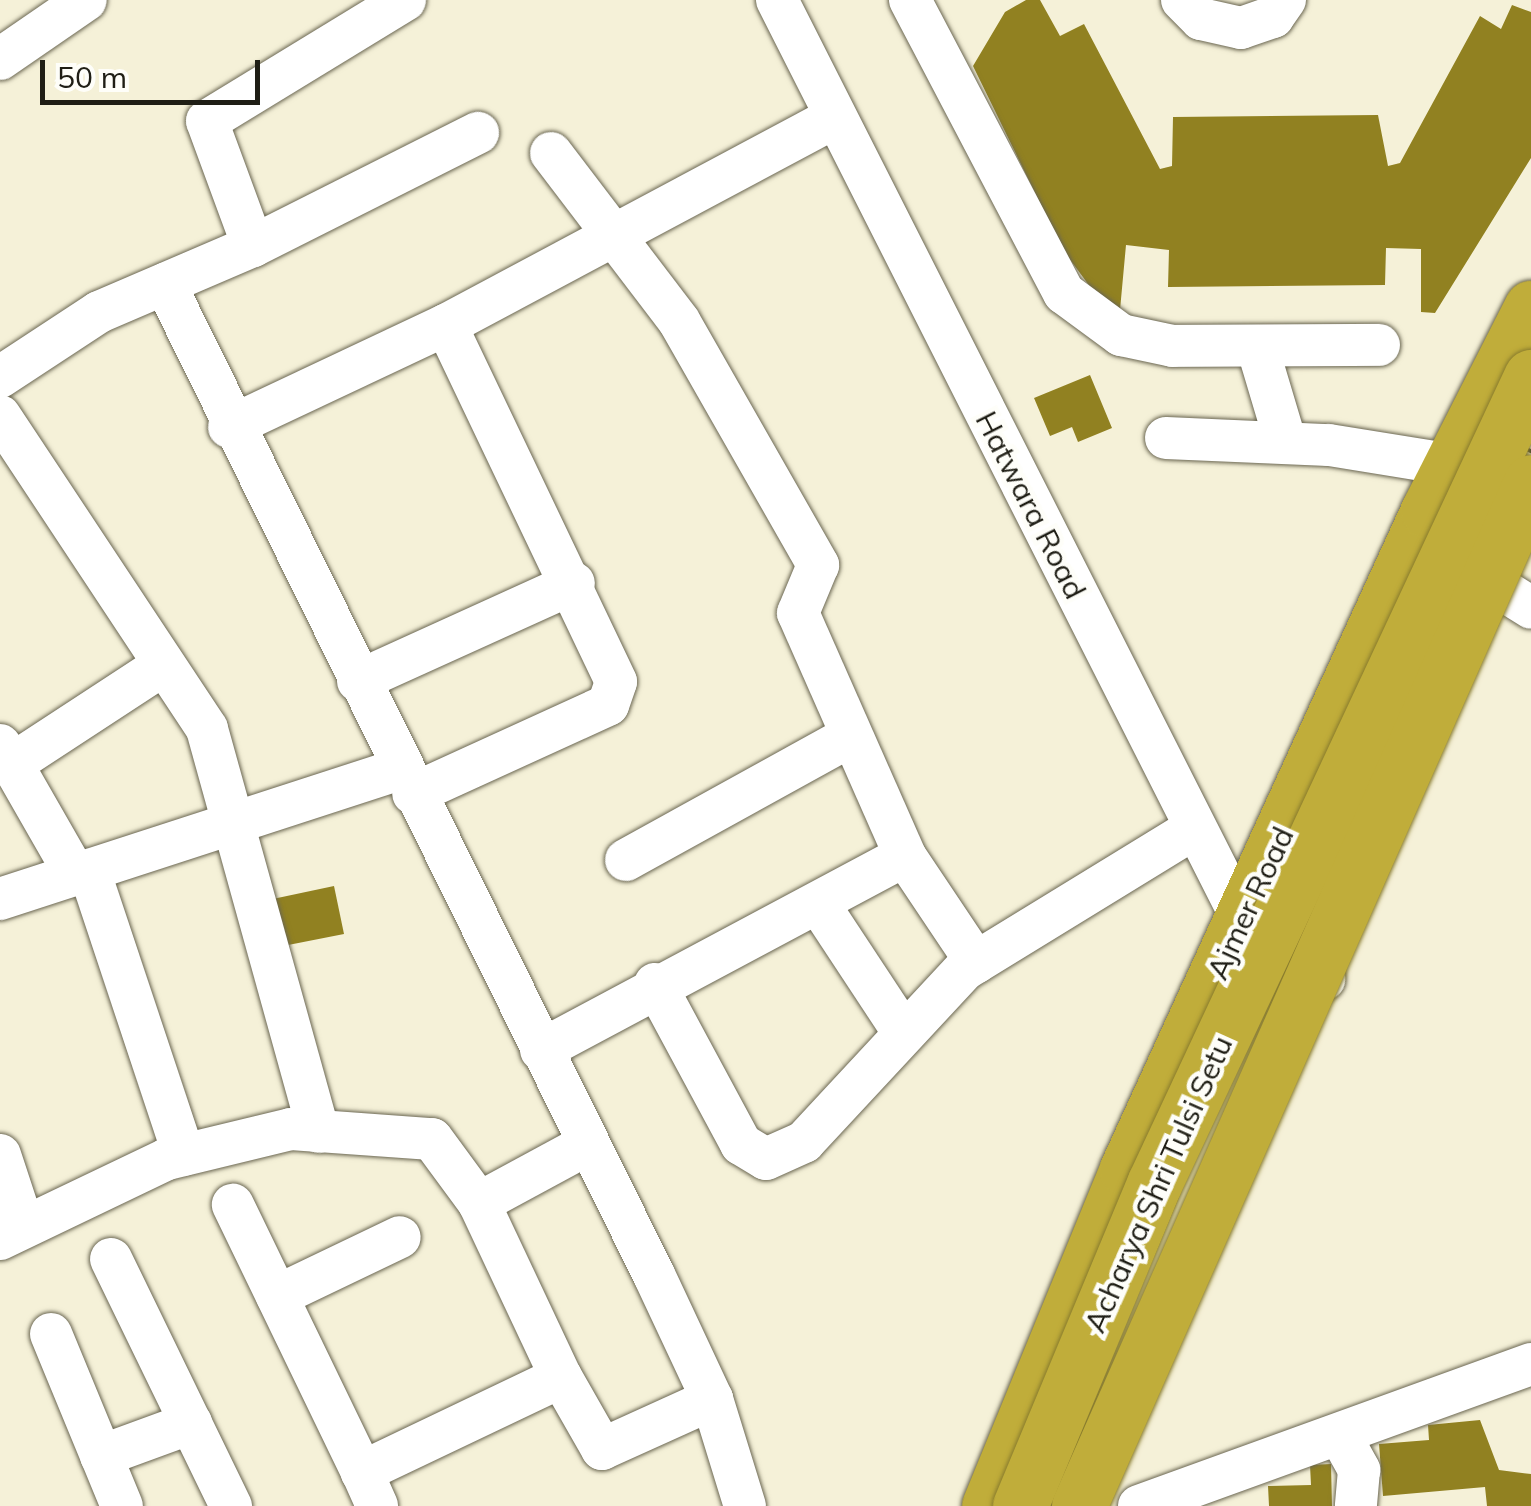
<!DOCTYPE html>
<html>
<head>
<meta charset="utf-8">
<style>
	body { margin:0 }
	#map { position:relative; width:1531px; height:1506px; overflow:hidden; background:#f5f1d8; font-family:Mulish,sans-serif }
	div>[style] { position:absolute }
	.building>* { inset:0; background:#918121 }
	.roads { filter:drop-shadow(0 0 2px #6a6651) drop-shadow(0 0 2px #6a6651) }
	.minor>* { height:42px; margin:-21px; padding:0 21px; transform-origin:21px; border-radius:21px; background:#fff }
	.highway>* { height:55px; margin:-27.5px; padding:0 27.5px; transform-origin:27.5px; border-radius:27.5px; background:#c0ad3a }
	.rail>* { height:11px; margin-top:-5.5px; transform-origin:0; background:repeating-linear-gradient(90deg,#fefef9 0 22px,#3c3a2f 0 44px); box-sizing:border-box; border-block:2px solid #3c3a2f }
	.bridges { filter:drop-shadow(0 0 2px #887b2d) drop-shadow(0 0 2px #887b2d) }
	.highway-bridge>* { height:55px; margin:-27.5px; padding:0 27.5px; transform-origin:27.5px; border-radius:27.5px; background:#c0ad3a }
	span { translate:-50% -50%; white-space:nowrap; text-align:center; line-height:1.15; -webkit-text-stroke:9px #fefef9; paint-order:stroke }
	.street-label { font-size:30px; color:#1f1e15 }
	.scale { position:absolute; left:40px; top:60px; width:220px; height:45px; box-sizing:border-box; border:5px solid #1f1e15; border-top:0; padding-left:12px; font-size:30px; line-height:35px; white-space:nowrap; color:#1f1e15; -webkit-text-stroke:8px #fefef9; paint-order:stroke }
</style>
</head>
<body>
<div id="map">
	<div class="building">
		<div style="clip-path:polygon(1026px 0,1040px 0,1060px 36px,1084px 24px,1160px 169px,1172px 166px,1173px 117px,1378px 115px,1388px 166px,1400px 163px,1480px 16px,1501px 29px,1512px 5px,1531px 12px,1531px 158px,1435px 313px,1421px 312px,1421px 249px,1386px 248px,1385px 285px,1168px 287px,1169px 250px,1126px 245px,1120px 310px,1105px 307px,1063px 250px,973px 66px,1005px 12px)"></div>
		<div style="clip-path:polygon(1090px 375px,1112px 428px,1078px 442px,1072px 427px,1050px 436px,1034px 398px)"></div>
		<div style="clip-path:polygon(334px 886px,344px 934px,278px 947px,268px 900px)"></div>
		<div style="clip-path:polygon(1480px 1420px,1499px 1470px,1531px 1474px,1531px 1506px,1487px 1506px,1485px 1487px,1383px 1496px,1379px 1444px,1429px 1440px,1428px 1425px)"></div>
		<div style="clip-path:polygon(1331px 1464px,1332px 1506px,1269px 1506px,1268px 1486px,1311px 1485px,1310px 1465px)"></div>
	</div>
	<div class="roads">
		<div class="minor">
			<div style="left:777px;top:0;width:1030px;rotate:63.16deg"></div>
			<div style="left:1242px;top:919px;width:102px;rotate:36.2deg"></div>
			<div style="left:910px;top:0;width:331px;rotate:62.3deg"></div>
			<div style="left:1064px;top:293px;width:71px;rotate:36.4deg"></div>
			<div style="left:1121px;top:335px;width:53px;rotate:11.9deg"></div>
			<div style="left:1173px;top:346px;width:206px;rotate:-0.3deg"></div>
			<div style="left:1182px;top:0;width:27px;rotate:45deg"></div>
			<div style="left:1201px;top:19px;width:41px;rotate:12.7deg"></div>
			<div style="left:1241px;top:28px;width:34px;rotate:-19deg"></div>
			<div style="left:1273px;top:17px;width:21px;rotate:-55deg"></div>
			<div style="left:0;top:59px;width:104px;rotate:-34.5deg"></div>
			<div style="left:551px;top:153px;width:211px;rotate:52.7deg"></div>
			<div style="left:679px;top:321px;width:281px;rotate:60.3deg"></div>
			<div style="left:818px;top:565px;width:52px;rotate:112.6deg"></div>
			<div style="left:798px;top:613px;width:266px;rotate:66.2deg"></div>
			<div style="left:253px;top:246px;width:252px;rotate:-26.7deg"></div>
			<div style="left:165px;top:284px;width:1105px;rotate:63.74deg"></div>
			<div style="left:654px;top:1275px;width:137px;rotate:64.9deg"></div>
			<div style="left:712px;top:1399px;width:112px;rotate:72.9deg"></div>
			<div style="left:446px;top:325px;width:440px;rotate:-28.1deg"></div>
			<div style="left:1257px;top:346px;width:101px;rotate:73.4deg"></div>
			<div style="left:0;top:377px;width:118px;rotate:-33.3deg"></div>
			<div style="left:99px;top:312px;width:168px;rotate:-23.2deg"></div>
			<div style="left:253px;top:246px;width:133px;rotate:-110.2deg"></div>
			<div style="left:207px;top:121px;width:232px;rotate:-31.4deg"></div>
			<div style="left:0;top:416px;width:375px;rotate:56.5deg"></div>
			<div style="left:207px;top:729px;width:418px;rotate:74.5deg"></div>
			<div style="left:229px;top:427px;width:240px;rotate:-25.2deg"></div>
			<div style="left:446px;top:325px;width:395px;rotate:64.5deg"></div>
			<div style="left:616px;top:682px;width:24px;rotate:109deg"></div>
			<div style="left:608px;top:705px;width:214px;rotate:155.5deg"></div>
			<div style="left:1166px;top:438px;width:163px;rotate:2.5deg"></div>
			<div style="left:1329px;top:445px;width:125px;rotate:9.2deg"></div>
			<div style="left:1498px;top:587px;width:39px;rotate:32deg"></div>
			<div style="left:358px;top:681px;width:237px;rotate:-24.4deg"></div>
			<div style="left:0;top:745px;width:22px;rotate:58deg"></div>
			<div style="left:12px;top:764px;width:179px;rotate:-33.2deg"></div>
			<div style="left:12px;top:764px;width:127px;rotate:60.2deg"></div>
			<div style="left:626px;top:860px;width:257px;rotate:-28.9deg"></div>
			<div style="left:89px;top:870px;width:300px;rotate:71.6deg"></div>
			<div style="left:0;top:899px;width:422px;rotate:-18deg"></div>
			<div style="left:820px;top:906px;width:147px;rotate:56.6deg"></div>
			<div style="left:655px;top:984px;width:182px;rotate:61.7deg"></div>
			<div style="left:741px;top:1144px;width:29px;rotate:31deg"></div>
			<div style="left:766px;top:1159px;width:42px;rotate:-24.1deg"></div>
			<div style="left:804px;top:1142px;width:236px;rotate:-47.1deg"></div>
			<div style="left:965px;top:969px;width:270px;rotate:-31.5deg"></div>
			<div style="left:541px;top:1050px;width:412px;rotate:-28.1deg"></div>
			<div style="left:905px;top:856px;width:128px;rotate:56.2deg"></div>
			<div style="left:0;top:1155px;width:74px;rotate:71.8deg"></div>
			<div style="left:479px;top:1203px;width:124px;rotate:-28.4deg"></div>
			<div style="left:0;top:1239px;width:185px;rotate:-25.6deg"></div>
			<div style="left:167px;top:1159px;width:128px;rotate:-13.6deg"></div>
			<div style="left:291px;top:1129px;width:141px;rotate:4.1deg"></div>
			<div style="left:432px;top:1139px;width:79px;rotate:53.7deg"></div>
			<div style="left:479px;top:1203px;width:192px;rotate:64.8deg"></div>
			<div style="left:561px;top:1377px;width:221px;rotate:154.5deg"></div>
			<div style="left:362px;top:1472px;width:297px;rotate:-115.8deg"></div>
			<div style="left:111px;top:1259px;width:275px;rotate:64.1deg"></div>
			<div style="left:277px;top:1296px;width:136px;rotate:-25.6deg"></div>
			<div style="left:51px;top:1334px;width:186px;rotate:67.6deg"></div>
			<div style="left:561px;top:1377px;width:83px;rotate:60.3deg"></div>
			<div style="left:602px;top:1449px;width:121px;rotate:-24.4deg"></div>
			<div style="left:1341px;top:1437px;width:38px;rotate:61deg"></div>
			<div style="left:1359px;top:1470px;width:36px;rotate:95deg"></div>
			<div style="left:101px;top:1456px;width:96px;rotate:-20.1deg"></div>
			<div style="left:362px;top:1472px;width:37px;rotate:66deg"></div>
			<div style="left:1139px;top:1506px;width:417px;rotate:-19.9deg"></div>
		</div>
		<div class="highway">
			<div style="left:989px;top:1506px;width:364px;rotate:-67.7deg"></div>
			<div style="left:1127px;top:1169px;width:724px;rotate:-65.42deg"></div>
			<div style="left:1428px;top:511px;width:228px;rotate:-63.1deg"></div>
		</div>
	</div>
	<div class="rail">
		<div style="left:1424px;top:670px;width:246px;rotate:-64.2deg"></div>
		<div style="left:1043px;top:1506px;width:475px;rotate:-67.2deg"></div>
		<div style="left:1227px;top:1068px;width:725px;rotate:-65.2deg"></div>
		<div style="left:1061px;top:1506px;width:827px;rotate:-66.63deg"></div>
	</div>
	<div class="bridges">
		<div class="highway-bridge">
			<div style="left:1020px;top:1506px;width:349px;rotate:-67.4deg"></div>
			<div style="left:1154px;top:1184px;width:891px;rotate:-64.96deg"></div>
			<div style="left:1079px;top:1506px;width:1119px;rotate:-66.18deg"></div>
		</div>
	</div>
	<div class="street-label">
		<span style="left:1031px;top:505px;rotate:63deg">Hatwara Road</span>
		<span style="left:1250px;top:903px;rotate:-65deg">Ajmer Road</span>
		<span style="left:1158px;top:1184px;rotate:-66deg">Acharya Shri Tulsi Setu</span>
	</div>
	<div class="scale">50 m</div>
</div>
</body>
</html>
